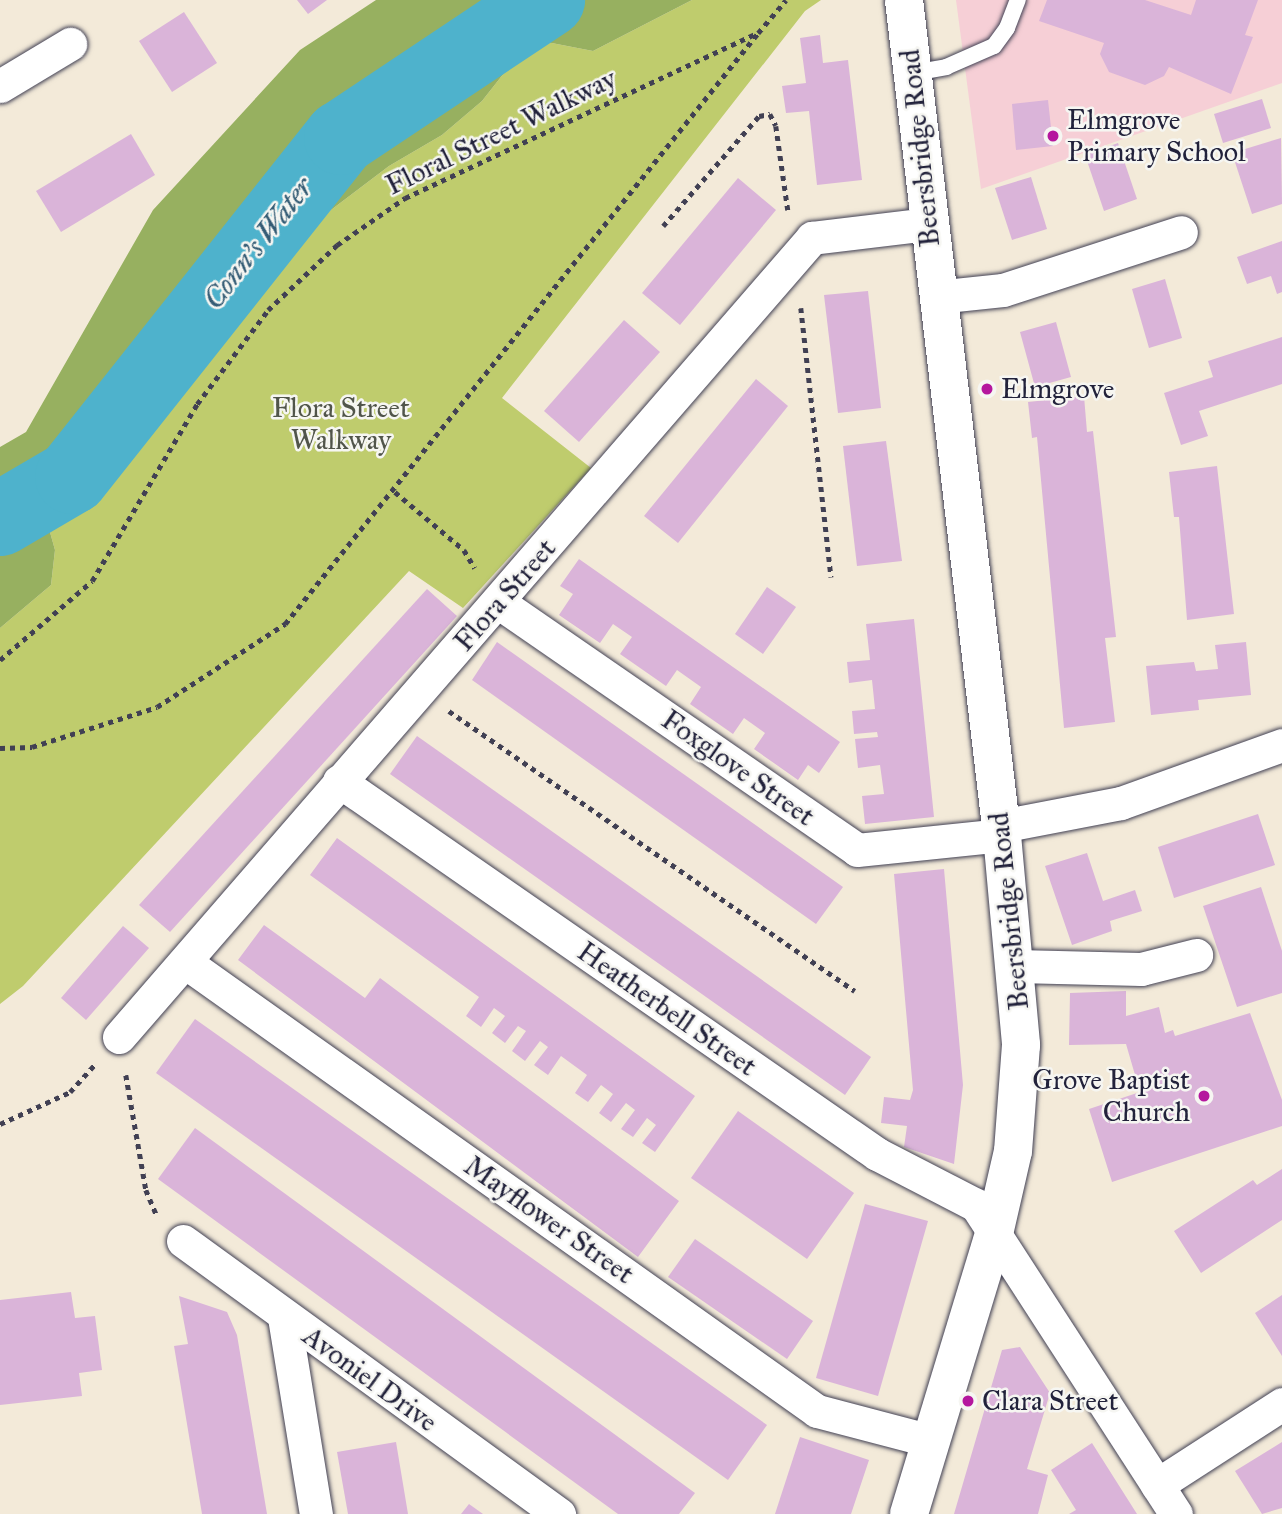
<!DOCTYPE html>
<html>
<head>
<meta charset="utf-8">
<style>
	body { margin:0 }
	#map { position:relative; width:1282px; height:1514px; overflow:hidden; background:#f3ead9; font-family:"IM FELL Great Primer",serif }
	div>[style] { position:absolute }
	.built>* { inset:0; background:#f6cfd6 }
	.green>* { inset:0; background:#bfcc6d }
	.forest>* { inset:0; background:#97b060 }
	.river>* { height:74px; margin:-37px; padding:0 37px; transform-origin:37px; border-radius:37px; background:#4eb2cc }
	.building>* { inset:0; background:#dab4d9 }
	.path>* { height:4.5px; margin-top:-2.25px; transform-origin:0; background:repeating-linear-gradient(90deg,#414053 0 5px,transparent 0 10px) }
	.roads { filter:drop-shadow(0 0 2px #414053) drop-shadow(0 0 2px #414053) }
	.service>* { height:16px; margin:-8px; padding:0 8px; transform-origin:8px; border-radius:8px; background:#fff }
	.minor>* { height:33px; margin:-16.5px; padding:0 16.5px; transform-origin:16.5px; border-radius:16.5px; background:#fff }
	.secondary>* { height:38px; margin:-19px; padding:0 19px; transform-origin:19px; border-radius:19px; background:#fff }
	.dots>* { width:19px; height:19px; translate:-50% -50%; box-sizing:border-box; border:4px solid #f6f6f2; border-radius:50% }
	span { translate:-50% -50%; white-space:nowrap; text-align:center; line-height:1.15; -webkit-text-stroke:5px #f6f6f2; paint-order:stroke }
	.poi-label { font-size:28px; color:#22223b }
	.left { translate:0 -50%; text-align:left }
	.right { translate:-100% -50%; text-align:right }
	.street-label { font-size:28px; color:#22223b }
	.park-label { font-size:28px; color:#51554a }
	.water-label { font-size:30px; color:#345c75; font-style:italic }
</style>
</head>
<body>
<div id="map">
	<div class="built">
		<div style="clip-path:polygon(956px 0,1282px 0,1282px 83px,981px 189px)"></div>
	</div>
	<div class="green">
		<div style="clip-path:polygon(692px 0,821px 0,805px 11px,502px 398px,591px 468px,463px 608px,409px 571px,23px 986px,0 1004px,0 628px,51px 585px,55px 550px,48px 525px,156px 401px,261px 263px,389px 166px,442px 135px,482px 101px,531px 39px,593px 51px)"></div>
	</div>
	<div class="forest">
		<div style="clip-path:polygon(376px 0,692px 0,593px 51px,531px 39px,482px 101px,442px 135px,389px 166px,261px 263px,156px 401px,48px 525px,55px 550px,51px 585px,0 628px,0 447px,26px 432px,153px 210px,300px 50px)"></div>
	</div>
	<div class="river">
		<div style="left:0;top:519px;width:83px;rotate:-30.3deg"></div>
		<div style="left:72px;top:477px;width:433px;rotate:-51.6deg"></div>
		<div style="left:341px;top:138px;width:249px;rotate:-33.7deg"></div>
	</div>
	<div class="building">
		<div style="clip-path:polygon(297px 0,327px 0,308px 14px)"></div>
		<div style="clip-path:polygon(1047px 0,1145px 0,1191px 15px,1196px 0,1258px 0,1245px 35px,1253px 37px,1231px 94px,1169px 67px,1164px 76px,1145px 85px,1109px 72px,1100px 54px,1104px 43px,1039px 21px)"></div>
		<div style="clip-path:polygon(184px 12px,217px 63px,172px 92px,139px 41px)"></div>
		<div style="clip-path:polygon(820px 35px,823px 63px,848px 60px,862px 180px,817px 185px,809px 111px,786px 113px,782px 86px,806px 83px,800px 38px)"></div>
		<div style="clip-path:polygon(1262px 99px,1271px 128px,1223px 143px,1214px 114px)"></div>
		<div style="clip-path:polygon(1048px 100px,1053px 146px,1016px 150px,1012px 104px)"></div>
		<div style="clip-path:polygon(131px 134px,155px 175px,61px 232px,36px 191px)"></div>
		<div style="clip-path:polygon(1281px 138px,1282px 204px,1252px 214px,1232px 153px)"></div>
		<div style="clip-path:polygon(1118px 143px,1137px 199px,1104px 211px,1085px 155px)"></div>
		<div style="clip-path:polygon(1031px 177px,1047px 229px,1012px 240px,995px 188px)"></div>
		<div style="clip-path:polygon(738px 178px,776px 210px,680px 325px,642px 293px)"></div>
		<div style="clip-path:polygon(1282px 241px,1282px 292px,1277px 294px,1271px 276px,1247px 284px,1237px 257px)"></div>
		<div style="clip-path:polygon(1165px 279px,1182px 338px,1149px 348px,1132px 289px)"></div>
		<div style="clip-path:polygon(868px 291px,881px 408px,838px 413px,824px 295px)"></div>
		<div style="clip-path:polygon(624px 320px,660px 352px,579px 442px,544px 411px)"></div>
		<div style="clip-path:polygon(1056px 322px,1071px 377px,1035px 387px,1020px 332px)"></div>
		<div style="clip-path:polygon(1282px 337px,1282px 384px,1199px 411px,1208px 436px,1181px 445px,1164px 393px,1213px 377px,1208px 361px)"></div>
		<div style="clip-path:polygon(756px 379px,788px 406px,678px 543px,644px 516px)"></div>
		<div style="clip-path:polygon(1084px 396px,1087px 432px,1093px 431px,1116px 637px,1105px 638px,1115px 722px,1064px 728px,1037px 437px,1032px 438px,1028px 402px)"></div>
		<div style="clip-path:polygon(886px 441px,902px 561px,857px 566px,843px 446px)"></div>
		<div style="clip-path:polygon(1217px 466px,1234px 614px,1187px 620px,1179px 517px,1174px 517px,1169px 472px)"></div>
		<div style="clip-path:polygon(579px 559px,840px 742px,819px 773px,808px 765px,798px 780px,754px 749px,765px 733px,744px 718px,733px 734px,690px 704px,701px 687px,677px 670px,666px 686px,620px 654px,632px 637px,613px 624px,600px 643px,559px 615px,573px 594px,560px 586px)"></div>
		<div style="clip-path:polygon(767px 587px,796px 607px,763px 654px,735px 634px)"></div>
		<div style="clip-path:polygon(427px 589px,457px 616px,170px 932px,139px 905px)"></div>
		<div style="clip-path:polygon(914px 619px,934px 817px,865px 824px,862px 796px,884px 794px,880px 765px,858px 768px,855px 739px,878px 737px,877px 732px,854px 734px,852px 711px,875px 709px,872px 680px,849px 683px,847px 662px,870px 660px,866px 624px)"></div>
		<div style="clip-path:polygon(497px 642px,843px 887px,816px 924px,472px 680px)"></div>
		<div style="clip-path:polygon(1246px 642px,1251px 695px,1198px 700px,1199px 710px,1151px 715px,1146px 666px,1194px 662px,1196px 671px,1218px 669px,1215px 645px)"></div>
		<div style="clip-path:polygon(417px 736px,871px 1057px,845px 1095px,390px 774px)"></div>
		<div style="clip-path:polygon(1258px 814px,1275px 865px,1174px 898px,1158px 847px)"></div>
		<div style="clip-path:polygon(337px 838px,695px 1096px,655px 1152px,642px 1143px,656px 1125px,647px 1118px,633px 1137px,621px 1129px,635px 1110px,626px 1103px,611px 1122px,599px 1113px,613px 1094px,601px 1085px,588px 1102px,575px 1093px,587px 1075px,561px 1056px,548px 1075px,534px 1065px,548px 1047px,540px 1041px,525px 1061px,512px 1051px,526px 1031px,518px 1026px,505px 1043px,492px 1033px,505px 1016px,494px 1008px,481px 1027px,466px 1016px,479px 997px,310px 875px)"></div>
		<div style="clip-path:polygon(1087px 853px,1103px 901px,1135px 890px,1142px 911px,1110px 921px,1112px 931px,1072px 945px,1045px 866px)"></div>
		<div style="clip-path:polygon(944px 869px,963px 1085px,954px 1164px,904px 1147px,907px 1126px,881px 1123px,884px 1097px,910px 1100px,913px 1090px,894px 874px)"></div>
		<div style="clip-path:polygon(1261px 887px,1282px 951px,1282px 993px,1237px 1007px,1203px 906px)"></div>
		<div style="clip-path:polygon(264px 925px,365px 998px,380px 978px,679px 1201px,638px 1257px,238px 960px)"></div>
		<div style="clip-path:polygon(123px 926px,149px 948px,86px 1020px,61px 998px)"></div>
		<div style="clip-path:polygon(1126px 991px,1126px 1016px,1159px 1007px,1165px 1033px,1173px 1030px,1175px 1036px,1250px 1013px,1282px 1100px,1282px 1126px,1112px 1182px,1089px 1109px,1140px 1092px,1126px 1044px,1069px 1045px,1070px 993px)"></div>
		<div style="clip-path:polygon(195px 1019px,767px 1425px,728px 1480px,156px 1073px)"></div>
		<div style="clip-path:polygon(738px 1111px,854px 1193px,807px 1259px,691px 1178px)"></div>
		<div style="clip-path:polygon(195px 1128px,695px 1493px,679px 1514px,618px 1514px,158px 1179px)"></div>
		<div style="clip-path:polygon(1282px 1169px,1282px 1220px,1201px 1273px,1174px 1231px,1253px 1180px,1257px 1185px)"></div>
		<div style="clip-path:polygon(865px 1204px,928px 1221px,878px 1396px,816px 1378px)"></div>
		<div style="clip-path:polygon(695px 1239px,813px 1321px,787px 1359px,668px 1277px)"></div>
		<div style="clip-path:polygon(71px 1292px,75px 1318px,95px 1316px,102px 1370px,79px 1373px,82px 1396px,0 1405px,0 1300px)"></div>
		<div style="clip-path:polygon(1282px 1295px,1282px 1356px,1255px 1313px)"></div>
		<div style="clip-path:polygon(179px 1296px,227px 1312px,237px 1335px,267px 1514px,202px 1514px,174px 1346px,188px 1344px)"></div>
		<div style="clip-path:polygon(1020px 1347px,1050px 1393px,1027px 1469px,1048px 1475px,1038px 1514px,954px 1514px,1002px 1350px)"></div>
		<div style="clip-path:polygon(800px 1437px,869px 1460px,851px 1514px,775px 1514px)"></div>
		<div style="clip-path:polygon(396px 1442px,408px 1514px,348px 1514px,337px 1452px)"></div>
		<div style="clip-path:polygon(1282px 1442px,1282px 1508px,1262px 1514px,1235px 1471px)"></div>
		<div style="clip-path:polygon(1092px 1443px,1137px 1514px,1069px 1514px,1076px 1510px,1051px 1470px)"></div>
		<div style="clip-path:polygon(469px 1504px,483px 1514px,461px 1514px)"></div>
	</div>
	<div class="path">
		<div style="left:663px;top:226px;width:146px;rotate:-48.9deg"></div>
		<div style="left:759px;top:116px;width:11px;rotate:-10deg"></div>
		<div style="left:770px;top:114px;width:13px;rotate:63deg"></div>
		<div style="left:776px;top:126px;width:85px;rotate:81.9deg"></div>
		<div style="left:801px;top:308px;width:271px;rotate:83.6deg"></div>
		<div style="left:395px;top:492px;width:90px;rotate:40deg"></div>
		<div style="left:464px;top:550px;width:21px;rotate:59deg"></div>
		<div style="left:0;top:660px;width:121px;rotate:-40.7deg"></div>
		<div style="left:92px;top:581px;width:206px;rotate:-59.3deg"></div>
		<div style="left:197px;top:404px;width:118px;rotate:-52.9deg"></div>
		<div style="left:268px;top:310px;width:95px;rotate:-43.3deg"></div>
		<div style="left:337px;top:245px;width:83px;rotate:-34.7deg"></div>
		<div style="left:405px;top:198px;width:390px;rotate:-25.1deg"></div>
		<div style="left:758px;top:33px;width:43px;rotate:-49.7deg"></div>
		<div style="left:449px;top:711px;width:493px;rotate:34.6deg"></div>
		<div style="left:0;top:748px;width:32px;rotate:-2deg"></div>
		<div style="left:32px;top:747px;width:131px;rotate:-17.7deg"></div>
		<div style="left:157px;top:707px;width:153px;rotate:-33deg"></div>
		<div style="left:285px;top:624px;width:757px;rotate:-51.33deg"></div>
		<div style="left:126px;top:1075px;width:117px;rotate:80.1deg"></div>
		<div style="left:146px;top:1190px;width:28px;rotate:67deg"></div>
		<div style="left:0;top:1124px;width:77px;rotate:-24.6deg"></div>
		<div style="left:70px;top:1092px;width:36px;rotate:-48deg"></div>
	</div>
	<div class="roads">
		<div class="service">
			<div style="left:913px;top:73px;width:34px;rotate:-10deg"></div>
			<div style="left:946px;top:67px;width:52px;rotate:-23.6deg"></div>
			<div style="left:994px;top:46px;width:22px;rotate:-54deg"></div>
			<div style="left:1007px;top:28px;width:30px;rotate:-69deg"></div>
		</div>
		<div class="minor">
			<div style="left:0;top:86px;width:82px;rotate:-31deg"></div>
			<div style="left:936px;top:297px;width:67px;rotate:-6deg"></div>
			<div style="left:1003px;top:290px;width:187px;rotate:-18deg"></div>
			<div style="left:498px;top:602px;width:436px;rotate:34.6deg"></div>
			<div style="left:857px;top:850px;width:146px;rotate:-5.9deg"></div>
			<div style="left:339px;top:781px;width:655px;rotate:34.73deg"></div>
			<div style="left:877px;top:1154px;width:111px;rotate:27.3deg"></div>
			<div style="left:976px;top:1205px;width:368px;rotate:57.1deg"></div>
			<div style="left:1001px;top:826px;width:122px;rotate:-10.9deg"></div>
			<div style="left:1121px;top:803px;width:171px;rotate:-19.8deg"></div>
			<div style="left:185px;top:962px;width:775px;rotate:35.39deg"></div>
			<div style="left:817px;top:1411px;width:118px;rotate:14.7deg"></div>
			<div style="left:1016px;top:966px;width:125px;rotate:1.4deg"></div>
			<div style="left:1141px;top:969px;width:57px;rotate:-14.3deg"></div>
			<div style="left:119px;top:1037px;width:1058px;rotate:-49.06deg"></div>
			<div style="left:812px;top:238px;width:116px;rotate:-6.9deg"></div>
			<div style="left:183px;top:1241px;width:465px;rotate:36deg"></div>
			<div style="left:284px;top:1317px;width:200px;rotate:80.8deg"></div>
			<div style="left:1157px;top:1485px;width:149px;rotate:-32.9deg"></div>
		</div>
		<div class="secondary">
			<div style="left:904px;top:0;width:841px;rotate:83.31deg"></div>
			<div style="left:1002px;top:835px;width:211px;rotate:84.8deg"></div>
			<div style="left:1021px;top:1045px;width:106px;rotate:94.3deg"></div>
			<div style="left:1013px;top:1151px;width:85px;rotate:102.9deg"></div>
			<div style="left:994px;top:1234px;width:293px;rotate:106.9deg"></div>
		</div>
	</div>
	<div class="dots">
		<div style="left:1053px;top:136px;background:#b5179e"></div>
		<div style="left:987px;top:389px;background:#b5179e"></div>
		<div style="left:1204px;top:1096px;background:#b5179e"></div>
		<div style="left:968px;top:1401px;background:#b5179e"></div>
	</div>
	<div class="poi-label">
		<span class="left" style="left:1067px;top:136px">Elmgrove<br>Primary School</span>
		<span class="left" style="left:1001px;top:389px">Elmgrove</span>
		<span class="right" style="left:1190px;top:1096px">Grove Baptist<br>Church</span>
		<span class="left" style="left:982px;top:1401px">Clara Street</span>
	</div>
	<div class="street-label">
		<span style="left:501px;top:132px;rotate:-26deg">Floral Street Walkway</span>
		<span style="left:920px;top:148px;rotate:-96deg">Beersbridge Road</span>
		<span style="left:505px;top:595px;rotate:-49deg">Flora Street</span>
		<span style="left:738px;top:768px;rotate:35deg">Foxglove Street</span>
		<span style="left:1009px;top:911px;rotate:-96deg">Beersbridge Road</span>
		<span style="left:667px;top:1009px;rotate:35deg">Heatherbell Street</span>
		<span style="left:549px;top:1220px;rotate:35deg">Mayflower Street</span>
		<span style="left:370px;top:1379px;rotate:36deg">Avoniel Drive</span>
	</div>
	<div class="park-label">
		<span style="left:341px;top:424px">Flora Street<br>Walkway</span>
	</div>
	<div class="water-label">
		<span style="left:258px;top:243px;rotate:-52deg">Conn's Water</span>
	</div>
</div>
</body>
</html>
